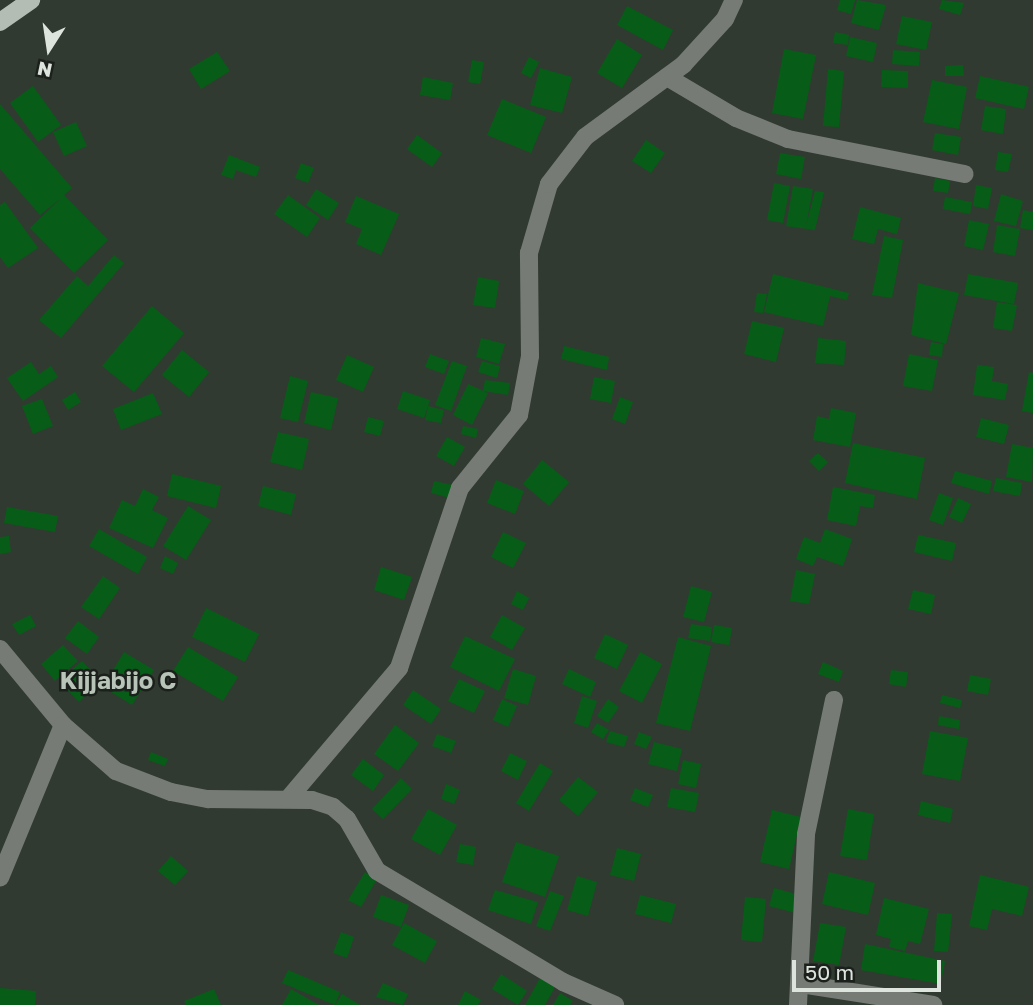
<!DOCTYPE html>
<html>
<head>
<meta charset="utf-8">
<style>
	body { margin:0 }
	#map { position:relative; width:1033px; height:1005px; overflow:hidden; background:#313a31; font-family:"Golos Text",sans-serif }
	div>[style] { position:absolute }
	.building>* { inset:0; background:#075d17 }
	.minor>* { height:18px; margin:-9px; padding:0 9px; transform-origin:9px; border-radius:9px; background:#767b76 }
	.major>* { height:18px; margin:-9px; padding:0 9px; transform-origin:9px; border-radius:9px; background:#b3bdb3 }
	span { translate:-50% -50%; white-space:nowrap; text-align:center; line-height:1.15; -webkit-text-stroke:5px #1c201c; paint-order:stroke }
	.quarter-label { font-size:24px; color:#b8c4b8; font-weight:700 }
	.north { position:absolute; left:14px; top:14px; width:70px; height:70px; -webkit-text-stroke:5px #1c201c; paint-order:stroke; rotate:192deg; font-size:19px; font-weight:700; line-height:28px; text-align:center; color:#dde3dd }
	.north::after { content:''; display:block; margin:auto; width:24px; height:32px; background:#dde3dd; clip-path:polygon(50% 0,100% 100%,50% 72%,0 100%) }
	.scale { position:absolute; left:792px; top:960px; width:149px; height:32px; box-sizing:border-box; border:4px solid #dde3dd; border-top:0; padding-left:9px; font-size:21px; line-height:24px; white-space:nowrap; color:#dde3dd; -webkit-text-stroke:5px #1c201c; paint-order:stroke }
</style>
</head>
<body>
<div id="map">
	<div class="building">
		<div style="clip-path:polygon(840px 0,855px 0,851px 14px,837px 10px)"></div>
		<div style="clip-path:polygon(857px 0,886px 5px,879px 30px,851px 23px)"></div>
		<div style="clip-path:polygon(942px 0,964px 3px,960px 15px,939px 9px)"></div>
		<div style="clip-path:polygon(627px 6px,673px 30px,663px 50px,617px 25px)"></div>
		<div style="clip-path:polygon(902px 16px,932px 22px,926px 50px,896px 44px)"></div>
		<div style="clip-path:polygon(835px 32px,849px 35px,848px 45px,833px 43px)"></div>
		<div style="clip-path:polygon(850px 37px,877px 43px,873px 62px,846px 56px)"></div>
		<div style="clip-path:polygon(617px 39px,642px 55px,622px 88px,597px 73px)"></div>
		<div style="clip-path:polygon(784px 49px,816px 55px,803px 119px,772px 113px)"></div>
		<div style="clip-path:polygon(893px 50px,920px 52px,919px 66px,892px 64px)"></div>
		<div style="clip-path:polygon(217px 52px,230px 71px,201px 89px,189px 69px)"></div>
		<div style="clip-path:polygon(529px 57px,539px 62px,531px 78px,521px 73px)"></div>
		<div style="clip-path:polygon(472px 60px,484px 62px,480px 84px,468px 82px)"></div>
		<div style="clip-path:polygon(963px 65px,964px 76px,945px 76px,945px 66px)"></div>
		<div style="clip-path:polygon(540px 68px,572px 77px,562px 113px,530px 105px)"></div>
		<div style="clip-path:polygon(828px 69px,844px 71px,839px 127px,823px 126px)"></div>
		<div style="clip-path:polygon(882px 70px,908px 71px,908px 88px,881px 87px)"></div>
		<div style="clip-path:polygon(980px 76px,1029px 87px,1024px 109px,975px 98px)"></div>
		<div style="clip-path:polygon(423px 77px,453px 83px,450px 100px,420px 95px)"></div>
		<div style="clip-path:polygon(932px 80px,967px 87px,959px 129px,923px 122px)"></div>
		<div style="clip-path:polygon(33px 86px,61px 125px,38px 142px,10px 103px)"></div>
		<div style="clip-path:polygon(502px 99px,546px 117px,531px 153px,487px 135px)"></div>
		<div style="clip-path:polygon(0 104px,72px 188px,64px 195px,108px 240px,74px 273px,30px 228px,61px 198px,40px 215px,0 169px)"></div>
		<div style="clip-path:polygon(985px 106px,1006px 109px,1003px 134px,981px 130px)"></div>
		<div style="clip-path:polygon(76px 122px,87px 146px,64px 156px,53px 132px)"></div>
		<div style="clip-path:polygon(935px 133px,961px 137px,958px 155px,932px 150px)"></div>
		<div style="clip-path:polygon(417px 135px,442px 153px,432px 167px,407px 149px)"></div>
		<div style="clip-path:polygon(646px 140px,665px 153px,651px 173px,632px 161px)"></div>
		<div style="clip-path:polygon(998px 152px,1012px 154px,1008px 172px,995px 170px)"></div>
		<div style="clip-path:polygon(780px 153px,805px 157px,801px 179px,776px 174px)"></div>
		<div style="clip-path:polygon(229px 155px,260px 167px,256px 177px,236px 170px,233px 179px,221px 175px)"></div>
		<div style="clip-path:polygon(301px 163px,314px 168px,308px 183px,295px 178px)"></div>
		<div style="clip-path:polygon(935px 178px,950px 181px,948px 193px,933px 191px)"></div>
		<div style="clip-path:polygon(774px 183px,790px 186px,783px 223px,767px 220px)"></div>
		<div style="clip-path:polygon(976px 185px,992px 188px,988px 209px,973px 206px)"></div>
		<div style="clip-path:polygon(793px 186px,813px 189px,806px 226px,815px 191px,824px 192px,815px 230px,786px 226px)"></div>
		<div style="clip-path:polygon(316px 189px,339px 203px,328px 220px,306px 205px)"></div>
		<div style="clip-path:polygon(1001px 194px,1023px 201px,1016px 226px,994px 221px)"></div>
		<div style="clip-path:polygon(288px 195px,320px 218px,307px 237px,274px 214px)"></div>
		<div style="clip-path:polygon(356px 196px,399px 214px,381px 255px,356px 244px,362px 229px,345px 222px)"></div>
		<div style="clip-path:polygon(945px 197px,972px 202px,970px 214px,943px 209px)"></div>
		<div style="clip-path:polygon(5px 202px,38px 248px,8px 268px,0 257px,0 205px)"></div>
		<div style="clip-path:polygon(860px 207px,901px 218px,897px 234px,878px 229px,874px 244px,852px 239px)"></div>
		<div style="clip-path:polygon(1023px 210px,1033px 212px,1033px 230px,1020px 228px)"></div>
		<div style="clip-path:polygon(969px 220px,989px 224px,983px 250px,964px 246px)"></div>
		<div style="clip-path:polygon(997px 225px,1020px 229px,1015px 256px,993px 252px)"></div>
		<div style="clip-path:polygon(884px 236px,903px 240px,892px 298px,872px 295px)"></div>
		<div style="clip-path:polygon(114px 255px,124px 263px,61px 338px,39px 320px,77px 276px,88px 286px)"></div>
		<div style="clip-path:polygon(773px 274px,849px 293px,847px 300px,830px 296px,823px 326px,764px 312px)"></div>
		<div style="clip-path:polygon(968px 274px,1018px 283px,1014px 304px,964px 295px)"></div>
		<div style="clip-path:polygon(478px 277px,499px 281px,495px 308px,473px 305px)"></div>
		<div style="clip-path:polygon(918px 283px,959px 293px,946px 344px,911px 335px)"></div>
		<div style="clip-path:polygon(757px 293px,767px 294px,763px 313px,754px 312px)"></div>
		<div style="clip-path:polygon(997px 302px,1017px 305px,1012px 331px,993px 328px)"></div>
		<div style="clip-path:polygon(152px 306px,184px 333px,134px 392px,102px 366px)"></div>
		<div style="clip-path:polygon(752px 321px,784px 328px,776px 362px,744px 354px)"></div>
		<div style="clip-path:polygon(481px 338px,505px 344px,499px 364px,476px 357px)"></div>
		<div style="clip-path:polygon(818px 338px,846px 341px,844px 365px,815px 363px)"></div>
		<div style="clip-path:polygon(931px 342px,943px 344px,942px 357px,929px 355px)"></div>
		<div style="clip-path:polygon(564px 346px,609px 357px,607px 370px,561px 359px)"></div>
		<div style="clip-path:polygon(182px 350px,209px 372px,189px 397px,162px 375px)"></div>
		<div style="clip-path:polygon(430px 354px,449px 361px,444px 374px,425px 367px)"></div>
		<div style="clip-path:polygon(909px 354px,938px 360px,932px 391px,903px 386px)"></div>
		<div style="clip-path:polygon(347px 355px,374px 367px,363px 392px,336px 380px)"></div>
		<div style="clip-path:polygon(452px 361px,467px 366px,451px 411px,435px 405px)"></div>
		<div style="clip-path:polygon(482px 361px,500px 366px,497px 378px,478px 372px)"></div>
		<div style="clip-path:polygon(31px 362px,39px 374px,51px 366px,58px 377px,23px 401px,7px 378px)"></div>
		<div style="clip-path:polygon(977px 365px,994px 367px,992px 381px,1008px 384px,1005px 400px,973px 395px)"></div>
		<div style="clip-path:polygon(1029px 372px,1033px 373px,1033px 413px,1022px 411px)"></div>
		<div style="clip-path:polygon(290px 376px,308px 381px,298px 422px,280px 418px)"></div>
		<div style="clip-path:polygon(594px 377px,615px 381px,611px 403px,590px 399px)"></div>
		<div style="clip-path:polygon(485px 380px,510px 383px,508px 395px,483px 391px)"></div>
		<div style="clip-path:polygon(468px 384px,488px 393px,472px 425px,453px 415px)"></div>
		<div style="clip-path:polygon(403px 391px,430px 400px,424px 418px,397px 409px)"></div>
		<div style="clip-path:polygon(75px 392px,81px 402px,68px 410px,62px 400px)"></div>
		<div style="clip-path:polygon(311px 392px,338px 398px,331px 430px,304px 423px)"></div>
		<div style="clip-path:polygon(153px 393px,162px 414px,121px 430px,113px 409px)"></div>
		<div style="clip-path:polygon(620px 397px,633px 402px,625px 424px,612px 419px)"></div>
		<div style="clip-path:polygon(42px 399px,53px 426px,33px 434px,22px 406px)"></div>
		<div style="clip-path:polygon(428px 406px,444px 410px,441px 423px,425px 420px)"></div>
		<div style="clip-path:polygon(831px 408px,856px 413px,850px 447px,813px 440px,817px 416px,829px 419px)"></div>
		<div style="clip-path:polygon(368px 417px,384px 421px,380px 436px,364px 432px)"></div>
		<div style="clip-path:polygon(981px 418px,1009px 425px,1004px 444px,976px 437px)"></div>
		<div style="clip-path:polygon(463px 426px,478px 429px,476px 438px,461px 434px)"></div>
		<div style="clip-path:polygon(278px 432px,309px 439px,302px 470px,270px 462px)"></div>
		<div style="clip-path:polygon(447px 437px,465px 447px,454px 466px,436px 456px)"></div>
		<div style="clip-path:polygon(853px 443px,925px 458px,917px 499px,845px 483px)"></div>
		<div style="clip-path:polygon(1012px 444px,1033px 448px,1032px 482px,1006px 477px)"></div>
		<div style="clip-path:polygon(818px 453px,828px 462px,819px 471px,809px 461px)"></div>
		<div style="clip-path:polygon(542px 460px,569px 482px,549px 506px,523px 484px)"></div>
		<div style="clip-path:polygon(955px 471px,992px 481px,989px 494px,951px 483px)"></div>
		<div style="clip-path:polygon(172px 474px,221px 486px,216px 508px,167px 496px)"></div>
		<div style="clip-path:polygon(996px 478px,1022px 483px,1020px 496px,993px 491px)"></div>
		<div style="clip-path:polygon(496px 480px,524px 491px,515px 514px,487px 503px)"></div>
		<div style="clip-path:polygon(434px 481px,453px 485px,450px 498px,431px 493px)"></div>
		<div style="clip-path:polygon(263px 486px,296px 494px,291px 515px,258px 506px)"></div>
		<div style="clip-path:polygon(833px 487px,875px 495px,873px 508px,860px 506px,856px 526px,827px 520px)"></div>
		<div style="clip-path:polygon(143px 489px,159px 497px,152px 510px,168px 518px,153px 548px,109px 528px,122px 500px,135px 506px)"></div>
		<div style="clip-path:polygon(939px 493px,953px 498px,943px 525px,929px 520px)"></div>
		<div style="clip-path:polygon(958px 498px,971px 504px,962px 523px,949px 517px)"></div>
		<div style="clip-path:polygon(188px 506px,211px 520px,186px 560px,163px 546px)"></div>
		<div style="clip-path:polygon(7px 507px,58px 516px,55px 532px,4px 523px)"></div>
		<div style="clip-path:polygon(99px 529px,147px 557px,138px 574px,89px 546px)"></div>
		<div style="clip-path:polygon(825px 529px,852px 539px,843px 566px,817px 557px,813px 566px,796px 559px,804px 537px,820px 543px)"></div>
		<div style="clip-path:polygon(503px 532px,526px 543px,513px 568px,491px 557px)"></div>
		<div style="clip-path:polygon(918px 535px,956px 543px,952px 561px,914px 552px)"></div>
		<div style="clip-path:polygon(9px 536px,11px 552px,0 554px,0 537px)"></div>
		<div style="clip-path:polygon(165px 556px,178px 563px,173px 574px,160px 568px)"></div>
		<div style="clip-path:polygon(381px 567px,412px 577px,404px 600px,374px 590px)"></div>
		<div style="clip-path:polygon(796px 570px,815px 574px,809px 604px,790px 601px)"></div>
		<div style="clip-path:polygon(103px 576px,120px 588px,99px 619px,81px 607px)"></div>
		<div style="clip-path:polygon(691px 586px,712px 592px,704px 622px,683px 617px)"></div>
		<div style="clip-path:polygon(913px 590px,935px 595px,931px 614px,908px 609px)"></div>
		<div style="clip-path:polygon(517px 591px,529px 598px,523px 610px,511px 604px)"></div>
		<div style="clip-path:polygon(206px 608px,259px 634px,245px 662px,192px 637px)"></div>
		<div style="clip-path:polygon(30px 615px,36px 626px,19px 635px,12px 624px)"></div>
		<div style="clip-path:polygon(502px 615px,525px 628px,512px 650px,490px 637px)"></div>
		<div style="clip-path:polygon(78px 621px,99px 637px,87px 654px,65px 638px)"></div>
		<div style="clip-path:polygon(691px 624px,712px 627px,710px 641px,688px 638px)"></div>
		<div style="clip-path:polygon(714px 625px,732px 628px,729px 645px,711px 642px)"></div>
		<div style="clip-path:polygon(605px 634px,628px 645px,617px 669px,594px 658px)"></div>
		<div style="clip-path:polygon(465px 636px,515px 659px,499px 691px,450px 667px)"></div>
		<div style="clip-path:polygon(678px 637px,711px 646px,690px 731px,656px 723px)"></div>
		<div style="clip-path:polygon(63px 645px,78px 661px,55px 681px,41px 664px)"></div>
		<div style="clip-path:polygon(188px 647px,238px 677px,223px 701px,173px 671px)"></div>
		<div style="clip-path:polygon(124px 652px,154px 670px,132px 705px,103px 687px)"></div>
		<div style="clip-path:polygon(640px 652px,662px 664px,642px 703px,619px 691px)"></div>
		<div style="clip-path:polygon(82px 661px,101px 681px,79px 702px,59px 681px)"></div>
		<div style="clip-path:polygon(823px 662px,843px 671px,839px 682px,818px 674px)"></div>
		<div style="clip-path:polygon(513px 669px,536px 676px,528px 705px,504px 698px)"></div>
		<div style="clip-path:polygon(569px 669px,596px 682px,590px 697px,562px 684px)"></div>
		<div style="clip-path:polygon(891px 670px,908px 672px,906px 687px,889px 684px)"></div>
		<div style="clip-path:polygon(970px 675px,991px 679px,988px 695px,967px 691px)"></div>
		<div style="clip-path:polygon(459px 679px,485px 691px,474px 713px,448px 701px)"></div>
		<div style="clip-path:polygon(413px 690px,441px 709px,431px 724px,403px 705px)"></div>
		<div style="clip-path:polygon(942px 695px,962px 700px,960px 708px,940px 703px)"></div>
		<div style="clip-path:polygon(582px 696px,597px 701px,588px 728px,574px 723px)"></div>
		<div style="clip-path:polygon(502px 699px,517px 706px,508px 727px,493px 720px)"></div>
		<div style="clip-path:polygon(608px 699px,619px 707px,608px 723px,597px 716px)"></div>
		<div style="clip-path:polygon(939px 716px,960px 720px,959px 729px,938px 725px)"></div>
		<div style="clip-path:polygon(597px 723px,609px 730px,603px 739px,591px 732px)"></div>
		<div style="clip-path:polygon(395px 725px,419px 743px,398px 771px,374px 754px)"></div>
		<div style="clip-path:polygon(610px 731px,628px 736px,624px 747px,606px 742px)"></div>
		<div style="clip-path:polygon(930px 731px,968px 738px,960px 781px,922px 774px)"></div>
		<div style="clip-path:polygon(639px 732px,652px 737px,646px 749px,634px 744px)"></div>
		<div style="clip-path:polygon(437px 734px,456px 741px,451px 753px,432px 746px)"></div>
		<div style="clip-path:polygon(654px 742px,682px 749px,677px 771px,648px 764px)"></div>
		<div style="clip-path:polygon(151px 752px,168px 759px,165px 766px,148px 760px)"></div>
		<div style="clip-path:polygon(510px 753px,527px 761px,518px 780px,501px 771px)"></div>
		<div style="clip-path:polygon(363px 759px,384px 775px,373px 791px,351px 775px)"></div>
		<div style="clip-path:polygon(683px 760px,701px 764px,696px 788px,678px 784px)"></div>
		<div style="clip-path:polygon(540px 763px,553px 771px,529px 811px,516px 803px)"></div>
		<div style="clip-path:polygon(578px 777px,598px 792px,578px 816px,559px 800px)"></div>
		<div style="clip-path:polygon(401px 778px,412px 789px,383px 819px,372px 809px)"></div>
		<div style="clip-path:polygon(446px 784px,460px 790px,454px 804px,441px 799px)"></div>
		<div style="clip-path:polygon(635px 788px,653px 795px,648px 807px,630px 800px)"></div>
		<div style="clip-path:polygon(671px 788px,699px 793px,695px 812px,667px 807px)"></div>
		<div style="clip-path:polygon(921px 801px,953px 809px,950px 823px,918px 815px)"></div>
		<div style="clip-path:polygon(428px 809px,457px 825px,440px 855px,411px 839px)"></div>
		<div style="clip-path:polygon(848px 809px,874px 814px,867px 860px,840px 856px)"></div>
		<div style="clip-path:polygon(772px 810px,801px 817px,789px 869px,760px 862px)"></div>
		<div style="clip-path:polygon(516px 842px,559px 856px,545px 897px,502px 882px)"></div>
		<div style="clip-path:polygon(460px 844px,476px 847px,473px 865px,456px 862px)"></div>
		<div style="clip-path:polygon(617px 848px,641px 854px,634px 881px,610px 875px)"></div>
		<div style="clip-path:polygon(171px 856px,188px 871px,175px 885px,158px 871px)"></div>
		<div style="clip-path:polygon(365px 872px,377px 879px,361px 907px,348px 900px)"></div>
		<div style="clip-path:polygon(829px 872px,875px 883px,868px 915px,822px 904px)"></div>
		<div style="clip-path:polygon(980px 875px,1029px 887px,1022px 916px,992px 909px,987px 930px,969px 926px)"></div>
		<div style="clip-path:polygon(577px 876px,597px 882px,588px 916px,567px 910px)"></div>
		<div style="clip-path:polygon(774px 888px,804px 896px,799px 914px,769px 906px)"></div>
		<div style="clip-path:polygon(495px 890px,538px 902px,531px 924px,488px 910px)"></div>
		<div style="clip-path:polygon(550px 891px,564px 896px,550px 931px,536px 926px)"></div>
		<div style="clip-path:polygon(381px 895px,409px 905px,401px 927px,373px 917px)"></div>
		<div style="clip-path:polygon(640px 895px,676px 904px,671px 923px,635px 914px)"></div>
		<div style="clip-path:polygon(745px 897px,766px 899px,762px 942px,741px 940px)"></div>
		<div style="clip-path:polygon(884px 898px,929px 909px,920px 944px,908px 941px,905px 951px,889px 947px,891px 939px,876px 935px)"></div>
		<div style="clip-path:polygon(937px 913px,952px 914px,948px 952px,934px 951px)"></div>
		<div style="clip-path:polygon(404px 923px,437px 941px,425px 963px,392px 945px)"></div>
		<div style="clip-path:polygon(820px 923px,846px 927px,839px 965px,813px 961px)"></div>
		<div style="clip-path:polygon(341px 932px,354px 937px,347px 958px,333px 953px)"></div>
		<div style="clip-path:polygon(865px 944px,945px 961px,941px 984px,861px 970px)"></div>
		<div style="clip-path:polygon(288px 970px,340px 992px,335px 1005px,282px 983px)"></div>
		<div style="clip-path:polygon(501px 974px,527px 991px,518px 1005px,492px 989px)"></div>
		<div style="clip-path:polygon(540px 978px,555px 987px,545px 1005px,525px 1005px)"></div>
		<div style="clip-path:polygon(383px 983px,408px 994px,403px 1005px,376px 997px)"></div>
		<div style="clip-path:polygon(0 988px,36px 991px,35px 1005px,0 1005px)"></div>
		<div style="clip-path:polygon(214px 989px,221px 1005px,186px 1005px,184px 1001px)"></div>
		<div style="clip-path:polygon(291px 989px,319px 1005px,282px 1005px)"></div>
		<div style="clip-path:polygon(465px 991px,481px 1000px,478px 1005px,458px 1005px)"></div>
		<div style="clip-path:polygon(560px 993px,573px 1001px,570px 1005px,553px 1005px)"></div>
		<div style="clip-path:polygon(342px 994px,360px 1005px,335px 1005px)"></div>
	</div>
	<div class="minor">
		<div style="left:667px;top:77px;width:80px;rotate:30.7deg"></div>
		<div style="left:736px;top:118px;width:56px;rotate:22deg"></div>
		<div style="left:788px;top:139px;width:180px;rotate:11.2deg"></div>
		<div style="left:0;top:649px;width:99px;rotate:50.3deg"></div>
		<div style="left:63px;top:725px;width:165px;rotate:112.4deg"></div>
		<div style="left:63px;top:725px;width:70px;rotate:41deg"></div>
		<div style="left:116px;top:771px;width:59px;rotate:20.9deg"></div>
		<div style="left:171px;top:792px;width:38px;rotate:11deg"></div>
		<div style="left:208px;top:799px;width:104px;rotate:0.6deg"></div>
		<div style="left:312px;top:800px;width:22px;rotate:18deg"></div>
		<div style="left:333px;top:807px;width:18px;rotate:41deg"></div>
		<div style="left:347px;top:819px;width:60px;rotate:60deg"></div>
		<div style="left:377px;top:871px;width:217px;rotate:30.8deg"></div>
		<div style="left:563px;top:982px;width:57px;rotate:23.9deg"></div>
		<div style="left:288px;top:799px;width:172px;rotate:-49.7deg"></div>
		<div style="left:399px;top:668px;width:190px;rotate:-71.3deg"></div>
		<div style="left:460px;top:488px;width:94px;rotate:-51.1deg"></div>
		<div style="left:519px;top:415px;width:60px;rotate:-79.4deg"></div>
		<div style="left:530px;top:356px;width:103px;rotate:-90.6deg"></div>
		<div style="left:529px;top:253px;width:72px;rotate:-73.8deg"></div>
		<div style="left:549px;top:184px;width:59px;rotate:-52.5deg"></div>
		<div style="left:585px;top:137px;width:122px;rotate:-36.3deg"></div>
		<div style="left:683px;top:65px;width:62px;rotate:-47.6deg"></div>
		<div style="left:725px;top:19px;width:21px;rotate:-65deg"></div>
		<div style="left:801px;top:984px;width:134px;rotate:9deg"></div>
		<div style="left:798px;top:1005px;width:171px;rotate:-87.3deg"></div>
		<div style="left:806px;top:834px;width:137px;rotate:-78.2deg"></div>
	</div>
	<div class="major">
		<div style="left:0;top:22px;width:38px;rotate:-35deg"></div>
	</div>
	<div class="quarter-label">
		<span style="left:118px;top:680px">Kijjabijo C</span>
	</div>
	<div class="north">N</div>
	<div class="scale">50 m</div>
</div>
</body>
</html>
